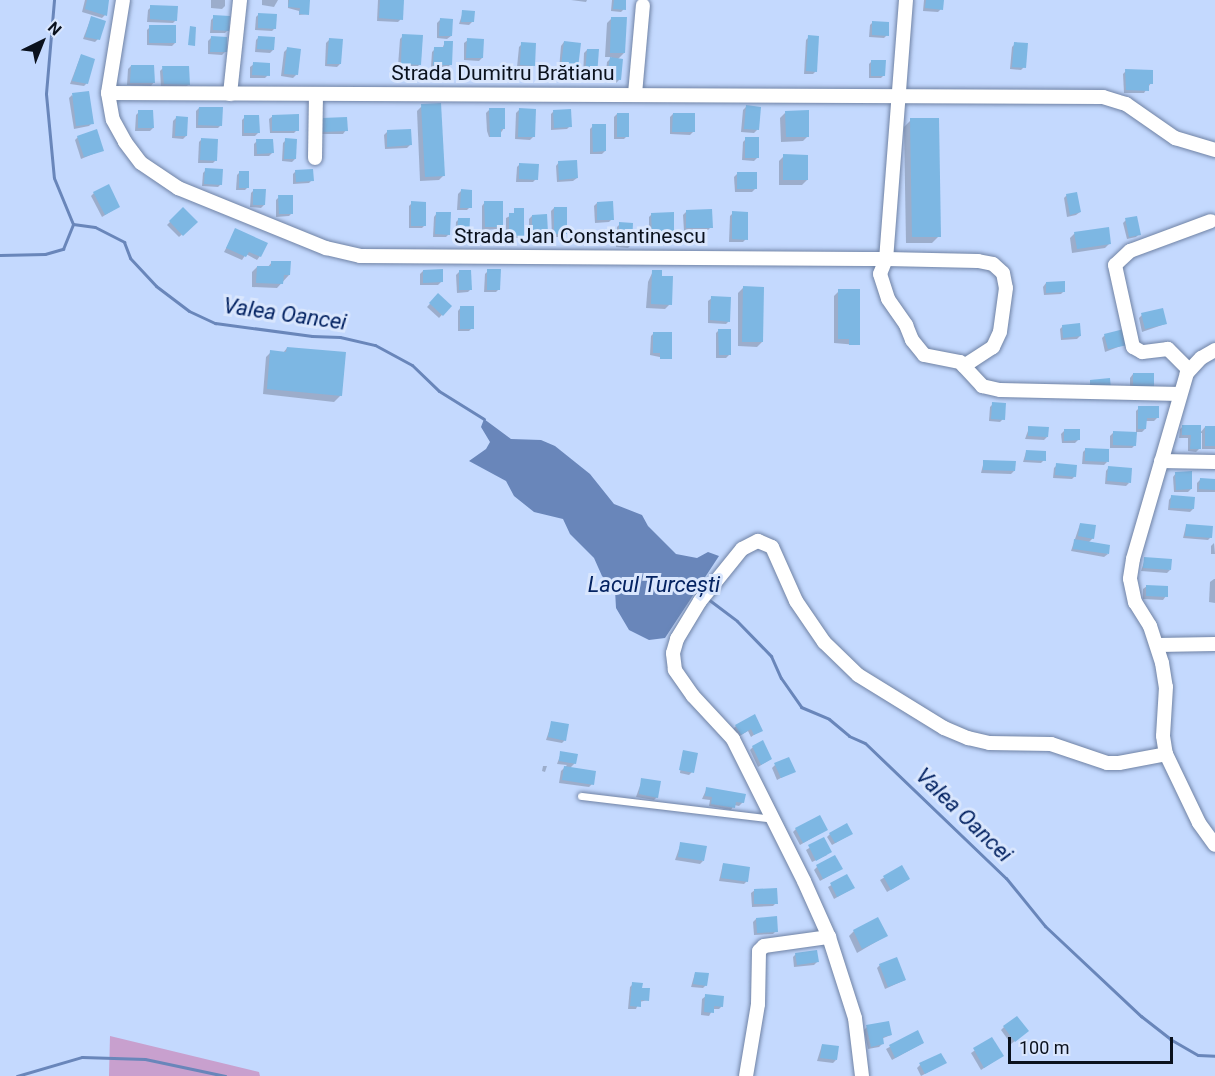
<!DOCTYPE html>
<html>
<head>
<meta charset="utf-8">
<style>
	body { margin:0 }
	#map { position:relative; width:1215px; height:1076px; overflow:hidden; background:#c4d9fe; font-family:Roboto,sans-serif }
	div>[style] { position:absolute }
	.green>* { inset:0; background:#c8a0ce }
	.water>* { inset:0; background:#6986ba }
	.shadow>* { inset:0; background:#0003 }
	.stream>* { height:3px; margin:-1.5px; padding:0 1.5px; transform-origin:1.5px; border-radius:1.5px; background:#6986ba }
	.building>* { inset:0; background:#7db7e3 }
	.roads { filter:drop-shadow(0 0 2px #6f82a4) drop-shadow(0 0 2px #6f82a4) }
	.lane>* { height:7px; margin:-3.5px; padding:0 3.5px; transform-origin:3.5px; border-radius:3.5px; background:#fff }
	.street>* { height:14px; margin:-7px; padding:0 7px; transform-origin:7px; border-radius:7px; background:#fff }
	span { translate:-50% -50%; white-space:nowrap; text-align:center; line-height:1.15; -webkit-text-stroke:6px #d9e6fd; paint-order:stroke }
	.street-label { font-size:21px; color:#0a111d }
	.water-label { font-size:22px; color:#042362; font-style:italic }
	.north { position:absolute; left:12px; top:12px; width:60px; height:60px; -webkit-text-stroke:4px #d9e6fd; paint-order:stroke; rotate:43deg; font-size:16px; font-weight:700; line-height:24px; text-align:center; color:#0a111d }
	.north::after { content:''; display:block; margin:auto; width:21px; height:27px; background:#0a111d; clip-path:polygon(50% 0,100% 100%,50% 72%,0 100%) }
	.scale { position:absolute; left:1008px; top:1037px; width:165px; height:27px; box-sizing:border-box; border:3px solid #0a111d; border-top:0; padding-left:8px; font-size:18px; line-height:21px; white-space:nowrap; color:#0a111d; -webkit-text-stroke:4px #d9e6fd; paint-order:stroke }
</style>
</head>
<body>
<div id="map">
	<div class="green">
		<div style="clip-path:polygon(110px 1036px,259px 1072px,260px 1076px,109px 1076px)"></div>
	</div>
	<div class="water">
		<div style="clip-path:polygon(484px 419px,511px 439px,541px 440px,555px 446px,590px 474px,614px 504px,642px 515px,648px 526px,676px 554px,697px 558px,708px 552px,719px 556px,665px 638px,649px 640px,629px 630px,616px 608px,615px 590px,602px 576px,594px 558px,570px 534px,563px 519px,534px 512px,514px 496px,506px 481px,469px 461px,486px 449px,490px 442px,481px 427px)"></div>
	</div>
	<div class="shadow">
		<div style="clip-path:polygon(85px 0,107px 0,105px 15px,102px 18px,82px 12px)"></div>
		<div style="clip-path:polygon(211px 0,225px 0,225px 6px,222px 9px,211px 8px)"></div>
		<div style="clip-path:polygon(262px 0,278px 0,274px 7px,262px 5px)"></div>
		<div style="clip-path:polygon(288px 0,309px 0,308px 14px,299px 15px,299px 11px,288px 8px)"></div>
		<div style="clip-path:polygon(378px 0,402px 0,401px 19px,398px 22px,377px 21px)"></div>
		<div style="clip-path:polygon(571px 0,587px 0,586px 2px)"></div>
		<div style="clip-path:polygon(612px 0,625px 0,624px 9px,621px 12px,611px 11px)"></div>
		<div style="clip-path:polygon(924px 0,942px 0,941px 9px,938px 12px,923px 11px)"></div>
		<div style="clip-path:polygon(151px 7px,176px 20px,173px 23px,147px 22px,148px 10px)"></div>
		<div style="clip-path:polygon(463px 12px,472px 22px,469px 25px,459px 24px)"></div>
		<div style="clip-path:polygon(259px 14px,275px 28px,272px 31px,255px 30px,256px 17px)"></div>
		<div style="clip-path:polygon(214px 17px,228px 30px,225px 33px,210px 33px,211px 20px)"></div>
		<div style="clip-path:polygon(91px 18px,98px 39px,95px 42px,83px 39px)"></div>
		<div style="clip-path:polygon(612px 18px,624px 53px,617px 60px,619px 80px,616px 83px,605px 82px,607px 62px,612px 57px,605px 57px,607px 23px)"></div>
		<div style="clip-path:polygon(441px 19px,451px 36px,447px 39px,437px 38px,437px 23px)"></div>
		<div style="clip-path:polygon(873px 22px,887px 35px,884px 38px,869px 37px,870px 25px)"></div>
		<div style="clip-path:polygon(150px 27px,175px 43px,172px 46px,147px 45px,147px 30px)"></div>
		<div style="clip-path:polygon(403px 36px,420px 64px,417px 67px,398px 66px,400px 39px)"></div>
		<div style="clip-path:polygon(259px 37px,273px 50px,270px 53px,255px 52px,256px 40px)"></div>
		<div style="clip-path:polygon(809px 37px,816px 71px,813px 74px,804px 74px,806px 40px)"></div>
		<div style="clip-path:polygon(211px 38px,225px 52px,222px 55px,208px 54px,208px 41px)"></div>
		<div style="clip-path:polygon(329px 40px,340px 64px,337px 67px,325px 66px,326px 43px)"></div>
		<div style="clip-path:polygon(468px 40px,482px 58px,479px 61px,464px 60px,464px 43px)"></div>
		<div style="clip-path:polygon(445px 42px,450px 65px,447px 68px,431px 67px,432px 52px,435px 49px,442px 49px)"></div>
		<div style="clip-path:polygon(564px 42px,577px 68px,574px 71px,559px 69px,561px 46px)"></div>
		<div style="clip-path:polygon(522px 44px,533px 65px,530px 68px,517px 67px,519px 47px)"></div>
		<div style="clip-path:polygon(1015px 44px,1024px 67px,1021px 70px,1010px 69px,1012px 47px)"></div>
		<div style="clip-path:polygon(287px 49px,296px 75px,293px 78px,281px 76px,284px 52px)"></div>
		<div style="clip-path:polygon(587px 50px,596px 75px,593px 78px,583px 78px,584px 53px)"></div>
		<div style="clip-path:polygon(81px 55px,87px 83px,84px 86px,70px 84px)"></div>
		<div style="clip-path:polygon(872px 61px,884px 75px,881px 78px,869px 78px,869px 64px)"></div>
		<div style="clip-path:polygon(254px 64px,268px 75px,265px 78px,250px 78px,250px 67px)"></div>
		<div style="clip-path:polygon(131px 66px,154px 82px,151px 86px,127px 85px,128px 69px)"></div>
		<div style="clip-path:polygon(163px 68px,189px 84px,186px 87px,161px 87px,160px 71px)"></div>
		<div style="clip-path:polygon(1126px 71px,1151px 83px,1144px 93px,1124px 93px,1123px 74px)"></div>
		<div style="clip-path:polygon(72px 95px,92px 123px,89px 126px,74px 129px,69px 98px)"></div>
		<div style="clip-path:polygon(422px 106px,444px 175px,439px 180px,420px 181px,417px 111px)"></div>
		<div style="clip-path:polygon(746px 107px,757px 130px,754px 133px,741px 132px,743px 110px)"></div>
		<div style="clip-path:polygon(199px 108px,221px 125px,218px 128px,196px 128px,196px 111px)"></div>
		<div style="clip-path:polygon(489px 110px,504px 128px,498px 137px,489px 137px,487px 131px,486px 113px)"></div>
		<div style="clip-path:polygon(519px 110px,533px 137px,530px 140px,515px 139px,516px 113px)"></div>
		<div style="clip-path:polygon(554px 111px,570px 126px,567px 129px,551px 130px,551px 114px)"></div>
		<div style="clip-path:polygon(139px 112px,153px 128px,150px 131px,135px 131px,136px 115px)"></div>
		<div style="clip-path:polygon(785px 113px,808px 136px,803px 141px,781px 142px,780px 118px)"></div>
		<div style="clip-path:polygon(617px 114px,627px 136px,624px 139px,614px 139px,614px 117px)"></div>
		<div style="clip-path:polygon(673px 114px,693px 132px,690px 135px,670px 134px,670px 117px)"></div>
		<div style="clip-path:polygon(273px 116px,297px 130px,294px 133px,270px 133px,269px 119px)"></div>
		<div style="clip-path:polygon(245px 117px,258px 133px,255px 136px,242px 136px,242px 120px)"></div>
		<div style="clip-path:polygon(176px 118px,186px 136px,183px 139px,172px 138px,173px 121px)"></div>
		<div style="clip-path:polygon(323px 119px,346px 130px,343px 134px,320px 134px)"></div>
		<div style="clip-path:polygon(911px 120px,939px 236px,932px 243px,906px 243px,904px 127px)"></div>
		<div style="clip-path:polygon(593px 126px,605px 151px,602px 154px,590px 154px,590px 129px)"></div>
		<div style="clip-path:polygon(387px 132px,410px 145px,407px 148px,385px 149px,384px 135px)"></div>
		<div style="clip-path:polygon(78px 137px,103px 150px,81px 159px,75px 140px)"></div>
		<div style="clip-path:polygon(202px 139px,216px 160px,213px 163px,198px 163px,199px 142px)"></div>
		<div style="clip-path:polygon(746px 139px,757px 158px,754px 161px,742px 160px,743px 142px)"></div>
		<div style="clip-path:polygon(286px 140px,295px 159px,292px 162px,282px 161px,283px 143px)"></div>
		<div style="clip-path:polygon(257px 141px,272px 153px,269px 156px,254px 156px,254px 144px)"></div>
		<div style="clip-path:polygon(784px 156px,807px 180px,802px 185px,779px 185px,779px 161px)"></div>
		<div style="clip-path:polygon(559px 162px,577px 178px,573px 181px,557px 182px,556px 166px)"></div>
		<div style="clip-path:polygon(520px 164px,536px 179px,533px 182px,516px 182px,517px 167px)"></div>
		<div style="clip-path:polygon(206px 170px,221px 184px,218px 187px,202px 186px,203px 173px)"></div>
		<div style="clip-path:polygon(296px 171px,312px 180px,309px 183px,293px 184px,293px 174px)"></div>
		<div style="clip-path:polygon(240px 172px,248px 187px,245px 190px,236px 190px,237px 175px)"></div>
		<div style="clip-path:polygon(737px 174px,755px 189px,752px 192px,735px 192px,734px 177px)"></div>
		<div style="clip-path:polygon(254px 190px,264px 205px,261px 208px,250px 207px,251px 193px)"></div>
		<div style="clip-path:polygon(461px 191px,470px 207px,467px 210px,457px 210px,458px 194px)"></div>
		<div style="clip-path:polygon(94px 193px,118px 207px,102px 217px,91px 196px)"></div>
		<div style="clip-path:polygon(1067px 195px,1080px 212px,1076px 215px,1067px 217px,1064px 198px)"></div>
		<div style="clip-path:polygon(279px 197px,292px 213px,289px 216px,276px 217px,276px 200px)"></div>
		<div style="clip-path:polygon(485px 202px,501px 226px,498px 229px,482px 230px,482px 206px)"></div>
		<div style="clip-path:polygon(412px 203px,425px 225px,422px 228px,409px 228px,409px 206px)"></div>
		<div style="clip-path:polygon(597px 203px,612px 219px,609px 222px,595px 223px,594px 206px)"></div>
		<div style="clip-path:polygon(554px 208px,566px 234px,563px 237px,552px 237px,551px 211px)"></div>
		<div style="clip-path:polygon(183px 209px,196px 222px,179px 237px,167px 225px)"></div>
		<div style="clip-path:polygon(515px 209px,522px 235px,519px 238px,506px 238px,506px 218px,514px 214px)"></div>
		<div style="clip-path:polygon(686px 212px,711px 227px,708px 230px,684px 231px,683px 215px)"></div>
		<div style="clip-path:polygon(437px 213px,449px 234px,446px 237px,433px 237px,434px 217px)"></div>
		<div style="clip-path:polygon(733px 213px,746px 239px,743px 242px,729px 242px,730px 216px)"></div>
		<div style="clip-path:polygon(652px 214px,673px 232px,670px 235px,649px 236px,649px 217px)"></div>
		<div style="clip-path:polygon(532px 216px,546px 232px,543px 235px,529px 235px,529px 219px)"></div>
		<div style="clip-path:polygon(459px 219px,468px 240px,464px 243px,455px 242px,456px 222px)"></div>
		<div style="clip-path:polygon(1126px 220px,1139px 234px,1136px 237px,1127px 239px,1123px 223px)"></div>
		<div style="clip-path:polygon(620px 224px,631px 245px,628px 248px,616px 247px,617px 227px)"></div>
		<div style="clip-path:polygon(236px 230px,260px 256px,257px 260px,246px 254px,242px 260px,224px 252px)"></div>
		<div style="clip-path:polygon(1075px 233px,1110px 243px,1105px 248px,1072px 253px,1070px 238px)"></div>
		<div style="clip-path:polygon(272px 262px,289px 275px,277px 288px,252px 287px,252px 272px,257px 267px,267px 268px)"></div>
		<div style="clip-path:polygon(423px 271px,441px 282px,438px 285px,420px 285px,420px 274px)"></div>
		<div style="clip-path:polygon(488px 271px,499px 289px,496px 292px,484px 292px,485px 274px)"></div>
		<div style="clip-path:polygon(653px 271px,670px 304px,665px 309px,646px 308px,648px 282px)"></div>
		<div style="clip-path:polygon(459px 272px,471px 289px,468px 292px,457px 293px,456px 275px)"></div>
		<div style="clip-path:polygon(1046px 283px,1064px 291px,1061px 294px,1044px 295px,1043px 287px)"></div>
		<div style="clip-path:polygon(743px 288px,762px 342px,757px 347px,738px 346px,738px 293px)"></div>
		<div style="clip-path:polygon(839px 291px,858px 344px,857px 345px,834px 343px,834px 296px)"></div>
		<div style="clip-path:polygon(438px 295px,450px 306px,439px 318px,427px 307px)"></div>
		<div style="clip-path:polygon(712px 298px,729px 321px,726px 324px,708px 323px,708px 301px)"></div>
		<div style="clip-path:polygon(461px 307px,472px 328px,469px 331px,458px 331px,458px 311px)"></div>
		<div style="clip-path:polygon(1142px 315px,1165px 324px,1142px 332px,1139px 318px)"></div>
		<div style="clip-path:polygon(1063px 326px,1080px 336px,1077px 339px,1061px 340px,1060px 329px)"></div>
		<div style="clip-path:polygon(719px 330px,729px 355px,726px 358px,716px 358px,716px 333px)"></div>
		<div style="clip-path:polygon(654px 333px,670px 358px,669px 359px,650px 355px,651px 336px)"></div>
		<div style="clip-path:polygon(1105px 335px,1126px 344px,1105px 352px,1102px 338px)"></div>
		<div style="clip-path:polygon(287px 348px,341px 395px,334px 402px,263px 394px,266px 357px,271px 352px,283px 353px)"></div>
		<div style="clip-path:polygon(1133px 374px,1153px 387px,1130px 390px,1130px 378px)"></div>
		<div style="clip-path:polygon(993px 404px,1003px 419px,1000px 422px,989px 421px,990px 407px)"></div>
		<div style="clip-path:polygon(1139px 408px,1157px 418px,1154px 421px,1145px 421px,1145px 429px,1142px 432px,1136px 432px,1136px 411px)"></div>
		<div style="clip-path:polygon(1183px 426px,1200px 427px,1199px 449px,1196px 452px,1188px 451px,1188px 438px,1179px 438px,1180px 429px)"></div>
		<div style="clip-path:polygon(1205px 427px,1215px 427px,1215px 449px,1202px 449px,1202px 433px,1200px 433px)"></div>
		<div style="clip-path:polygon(1029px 428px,1047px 437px,1044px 440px,1025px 439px)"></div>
		<div style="clip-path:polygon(1064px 431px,1078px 440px,1075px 443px,1062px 443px,1061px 434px)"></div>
		<div style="clip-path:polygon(1113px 433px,1135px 445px,1132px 448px,1110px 448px,1110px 436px)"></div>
		<div style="clip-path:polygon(1086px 449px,1107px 462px,1104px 465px,1082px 464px,1083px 452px)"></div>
		<div style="clip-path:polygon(1026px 452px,1044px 460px,1041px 463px,1023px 462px)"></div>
		<div style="clip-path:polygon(984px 461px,1014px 471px,1011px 474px,981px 473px)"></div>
		<div style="clip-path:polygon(1057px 465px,1075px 476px,1072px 479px,1053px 478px,1054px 468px)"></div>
		<div style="clip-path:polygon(1109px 467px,1129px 483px,1126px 486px,1105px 484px,1106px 471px)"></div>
		<div style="clip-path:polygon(1176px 473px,1191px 489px,1188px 492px,1174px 492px,1173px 477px)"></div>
		<div style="clip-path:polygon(1200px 480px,1215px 480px,1215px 492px,1197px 492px,1197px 483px)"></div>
		<div style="clip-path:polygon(1172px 496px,1193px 509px,1190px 512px,1168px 510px,1169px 500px)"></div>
		<div style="clip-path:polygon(1080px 524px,1093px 538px,1088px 543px,1108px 554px,1104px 557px,1071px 551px)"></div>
		<div style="clip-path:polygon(1186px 526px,1211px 537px,1208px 540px,1183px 538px)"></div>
		<div style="clip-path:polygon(1214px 543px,1215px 554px,1211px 554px,1211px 546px)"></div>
		<div style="clip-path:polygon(1145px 559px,1170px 570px,1167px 573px,1141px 571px)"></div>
		<div style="clip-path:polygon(1214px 579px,1215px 579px,1215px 603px,1209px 602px,1210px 582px)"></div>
		<div style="clip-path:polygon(1147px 586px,1166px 596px,1163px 600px,1143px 599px,1143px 589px)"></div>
		<div style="clip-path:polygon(552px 722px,565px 740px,562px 743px,546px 740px)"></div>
		<div style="clip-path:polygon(736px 726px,761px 730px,751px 737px,748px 731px,738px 737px,733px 729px)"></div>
		<div style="clip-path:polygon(753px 747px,771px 759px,758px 767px,750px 750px)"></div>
		<div style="clip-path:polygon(683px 751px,692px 772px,689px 775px,680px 773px)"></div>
		<div style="clip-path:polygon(561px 753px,575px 763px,569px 769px,592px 784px,589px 787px,559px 783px,561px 771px,567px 765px,557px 764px)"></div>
		<div style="clip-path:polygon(775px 765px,794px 771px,777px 780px,772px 768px)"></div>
		<div style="clip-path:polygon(543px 766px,547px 766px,545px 772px,542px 771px)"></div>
		<div style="clip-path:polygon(642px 780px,657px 797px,654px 800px,636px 797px)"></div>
		<div style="clip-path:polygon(707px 788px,743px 802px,739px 806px,734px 805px,731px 810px,709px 806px,710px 800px,702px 799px)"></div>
		<div style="clip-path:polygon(796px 829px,826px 830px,800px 845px,793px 832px)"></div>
		<div style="clip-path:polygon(830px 834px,848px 836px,832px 845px,827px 837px)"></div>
		<div style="clip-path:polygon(824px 839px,827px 855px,812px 862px,806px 850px)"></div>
		<div style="clip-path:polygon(681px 843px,703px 861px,700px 864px,675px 860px)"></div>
		<div style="clip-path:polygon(723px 864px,747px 881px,744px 884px,719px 881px)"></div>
		<div style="clip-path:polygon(817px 867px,841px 869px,820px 881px,814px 870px)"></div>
		<div style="clip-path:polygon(902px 867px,909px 879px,887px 892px,880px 880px)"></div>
		<div style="clip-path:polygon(847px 876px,850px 890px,834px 899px,828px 887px)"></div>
		<div style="clip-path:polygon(755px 890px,776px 903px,773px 906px,752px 907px,751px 893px)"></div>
		<div style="clip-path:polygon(756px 919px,776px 931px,773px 934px,754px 935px,753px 922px)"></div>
		<div style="clip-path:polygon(854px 931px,886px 936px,857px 953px,849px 936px)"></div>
		<div style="clip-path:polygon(796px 954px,817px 962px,814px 965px,794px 967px,793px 957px)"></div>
		<div style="clip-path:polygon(880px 965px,905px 980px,885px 989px,877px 968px)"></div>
		<div style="clip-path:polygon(695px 973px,706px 985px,703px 988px,691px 987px)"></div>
		<div style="clip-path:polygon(633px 984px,648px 1000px,639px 1002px,636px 1009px,628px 1009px,630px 987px)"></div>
		<div style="clip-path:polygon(706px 996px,722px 1006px,719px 1009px,713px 1009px,709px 1016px,701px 1015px,702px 999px)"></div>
		<div style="clip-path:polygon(867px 1027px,891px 1035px,881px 1039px,882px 1044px,879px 1047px,868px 1049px,864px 1030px)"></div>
		<div style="clip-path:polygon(1004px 1027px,1024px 1034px,1011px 1044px,1001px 1030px)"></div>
		<div style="clip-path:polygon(917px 1032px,923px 1043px,892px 1060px,886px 1049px)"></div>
		<div style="clip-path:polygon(992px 1039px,1002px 1056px,981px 1070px,971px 1053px)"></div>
		<div style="clip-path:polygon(822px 1045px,836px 1060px,833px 1063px,817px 1061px)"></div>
		<div style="clip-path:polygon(945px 1063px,921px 1076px,917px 1068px,920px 1065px)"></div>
	</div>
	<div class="stream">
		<div style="left:54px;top:0;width:94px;rotate:94.9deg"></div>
		<div style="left:46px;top:94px;width:84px;rotate:84.6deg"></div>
		<div style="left:54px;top:178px;width:50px;rotate:67.6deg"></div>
		<div style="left:73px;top:224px;width:22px;rotate:8deg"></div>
		<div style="left:95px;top:227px;width:33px;rotate:27deg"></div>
		<div style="left:124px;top:242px;width:17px;rotate:69deg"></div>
		<div style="left:130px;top:258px;width:38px;rotate:47deg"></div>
		<div style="left:156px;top:286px;width:41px;rotate:37.1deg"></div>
		<div style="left:189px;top:311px;width:29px;rotate:25deg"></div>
		<div style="left:215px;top:323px;width:98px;rotate:7.6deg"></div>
		<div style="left:312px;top:336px;width:28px;rotate:2deg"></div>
		<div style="left:340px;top:337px;width:36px;rotate:13deg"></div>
		<div style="left:375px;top:345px;width:42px;rotate:28.4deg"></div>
		<div style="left:412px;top:365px;width:37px;rotate:44deg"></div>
		<div style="left:439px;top:391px;width:53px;rotate:31.9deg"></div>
		<div style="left:0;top:255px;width:45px;rotate:-1.3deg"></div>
		<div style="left:45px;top:254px;width:19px;rotate:-16deg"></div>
		<div style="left:63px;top:249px;width:27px;rotate:-68deg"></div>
		<div style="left:708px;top:599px;width:36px;rotate:37deg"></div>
		<div style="left:737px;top:621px;width:49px;rotate:45.8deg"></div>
		<div style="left:771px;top:656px;width:24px;rotate:66deg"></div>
		<div style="left:781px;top:678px;width:35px;rotate:55deg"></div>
		<div style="left:801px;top:707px;width:30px;rotate:23deg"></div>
		<div style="left:829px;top:719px;width:26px;rotate:40deg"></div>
		<div style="left:849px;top:736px;width:17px;rotate:24deg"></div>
		<div style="left:865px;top:743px;width:195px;rotate:43.8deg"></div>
		<div style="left:1006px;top:878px;width:62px;rotate:50.9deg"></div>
		<div style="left:1045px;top:926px;width:132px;rotate:43.2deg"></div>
		<div style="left:1141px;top:1016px;width:37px;rotate:38deg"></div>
		<div style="left:1170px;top:1039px;width:32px;rotate:30deg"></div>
		<div style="left:1198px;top:1055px;width:17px;rotate:3deg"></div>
		<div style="left:17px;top:1076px;width:68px;rotate:-16.3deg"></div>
		<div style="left:82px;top:1057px;width:63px;rotate:1.8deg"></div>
		<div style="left:145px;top:1059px;width:82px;rotate:12deg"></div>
	</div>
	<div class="building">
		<div style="clip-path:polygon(87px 0,109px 0,107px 16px,85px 9px)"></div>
		<div style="clip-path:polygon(289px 0,310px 0,309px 15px,299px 14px,300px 8px,288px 7px)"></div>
		<div style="clip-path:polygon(380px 0,404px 0,403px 20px,379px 18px)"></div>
		<div style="clip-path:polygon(614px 0,626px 0,626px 10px,613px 9px)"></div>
		<div style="clip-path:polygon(926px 0,944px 0,943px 10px,925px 8px)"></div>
		<div style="clip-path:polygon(150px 5px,178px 6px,177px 21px,150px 19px)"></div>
		<div style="clip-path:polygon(462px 10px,475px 11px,474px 22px,461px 22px)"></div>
		<div style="clip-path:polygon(258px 13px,277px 14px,276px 29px,258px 28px)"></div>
		<div style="clip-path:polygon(213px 15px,230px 16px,229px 31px,213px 30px)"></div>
		<div style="clip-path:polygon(91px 16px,106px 21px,100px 40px,85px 37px)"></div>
		<div style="clip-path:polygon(611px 17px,627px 17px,625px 53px,610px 53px)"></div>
		<div style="clip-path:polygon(440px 18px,453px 19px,452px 36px,439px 36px)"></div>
		<div style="clip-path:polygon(872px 21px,889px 22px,889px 36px,872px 35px)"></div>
		<div style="clip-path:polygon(149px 25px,176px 25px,176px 43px,149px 43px)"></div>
		<div style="clip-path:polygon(190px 26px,196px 27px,195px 46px,188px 45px)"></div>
		<div style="clip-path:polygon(402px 34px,423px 35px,421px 65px,401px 64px)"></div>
		<div style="clip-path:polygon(808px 35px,819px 36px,817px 72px,806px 71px)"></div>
		<div style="clip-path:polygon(211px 36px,227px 37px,227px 52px,210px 52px)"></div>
		<div style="clip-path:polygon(258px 36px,275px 37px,274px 50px,257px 49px)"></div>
		<div style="clip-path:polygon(329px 38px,343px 39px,341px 64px,327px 64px)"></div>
		<div style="clip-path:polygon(467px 38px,484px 39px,483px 58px,466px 58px)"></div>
		<div style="clip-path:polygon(444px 41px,453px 41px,452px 65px,433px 65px,434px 47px,444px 47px)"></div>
		<div style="clip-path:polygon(564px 41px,581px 43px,578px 68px,561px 67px)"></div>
		<div style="clip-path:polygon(521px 42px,536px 43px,535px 66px,520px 65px)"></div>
		<div style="clip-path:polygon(1014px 42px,1028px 43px,1026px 68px,1012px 67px)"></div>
		<div style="clip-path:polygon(287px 47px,301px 49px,298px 75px,284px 74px)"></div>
		<div style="clip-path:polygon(587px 49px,599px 49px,597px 76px,585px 75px)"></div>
		<div style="clip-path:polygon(81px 54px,95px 59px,88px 84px,72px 81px)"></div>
		<div style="clip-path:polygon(610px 57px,623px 59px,621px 80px,607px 79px)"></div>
		<div style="clip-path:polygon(871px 60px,886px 60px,885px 76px,871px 76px)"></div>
		<div style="clip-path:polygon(253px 62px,270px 63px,270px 76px,252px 75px)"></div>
		<div style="clip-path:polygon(131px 65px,154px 65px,155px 83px,130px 83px)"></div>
		<div style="clip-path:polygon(162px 66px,189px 66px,190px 85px,164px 84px)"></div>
		<div style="clip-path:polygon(1125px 69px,1153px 70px,1153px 84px,1149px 84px,1149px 91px,1126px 90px)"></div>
		<div style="clip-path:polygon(89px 91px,94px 124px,76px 126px,72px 93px)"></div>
		<div style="clip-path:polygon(441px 103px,445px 176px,425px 177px,421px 104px)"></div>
		<div style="clip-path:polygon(746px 105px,761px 107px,759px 130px,744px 129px)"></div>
		<div style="clip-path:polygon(199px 107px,223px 107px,222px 126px,198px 125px)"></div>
		<div style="clip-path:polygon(489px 108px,505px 108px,505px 129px,501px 129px,501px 137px,490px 137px)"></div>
		<div style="clip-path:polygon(519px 108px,536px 109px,535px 137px,518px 137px)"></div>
		<div style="clip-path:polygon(571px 109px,572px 127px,554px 128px,553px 110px)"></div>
		<div style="clip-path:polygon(138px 110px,153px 110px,154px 128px,138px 128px)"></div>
		<div style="clip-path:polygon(809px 110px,809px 137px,786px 137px,785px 111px)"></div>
		<div style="clip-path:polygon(617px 113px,629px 113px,629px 137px,617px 137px)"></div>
		<div style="clip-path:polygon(673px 113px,695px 113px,695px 132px,672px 132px)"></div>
		<div style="clip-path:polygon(299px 114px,299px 131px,272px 131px,272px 115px)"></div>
		<div style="clip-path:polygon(244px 115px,259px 115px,260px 133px,244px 133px)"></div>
		<div style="clip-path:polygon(176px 116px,188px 117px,187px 136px,175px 136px)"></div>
		<div style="clip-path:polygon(347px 117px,348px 131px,322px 132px,322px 118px)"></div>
		<div style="clip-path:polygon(910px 118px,939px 118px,941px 237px,912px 237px)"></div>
		<div style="clip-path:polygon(592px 124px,606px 124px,606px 151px,593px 152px)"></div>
		<div style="clip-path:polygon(97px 129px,104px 151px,84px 157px,77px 136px)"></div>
		<div style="clip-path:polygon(411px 129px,412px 145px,387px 147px,387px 130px)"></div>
		<div style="clip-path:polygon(745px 137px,759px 137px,759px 158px,745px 158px)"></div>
		<div style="clip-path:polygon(201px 138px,218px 139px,217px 161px,200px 160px)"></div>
		<div style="clip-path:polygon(285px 138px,297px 139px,296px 159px,284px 159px)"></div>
		<div style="clip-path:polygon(256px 139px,273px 139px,274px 153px,257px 154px)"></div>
		<div style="clip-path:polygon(783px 154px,808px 155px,808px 180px,783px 180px)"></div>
		<div style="clip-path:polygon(577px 160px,578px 178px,559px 180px,558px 161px)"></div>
		<div style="clip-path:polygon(519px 163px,539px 164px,538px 180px,519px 179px)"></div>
		<div style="clip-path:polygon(205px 168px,223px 169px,222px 185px,204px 184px)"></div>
		<div style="clip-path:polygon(313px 169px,314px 181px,296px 182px,295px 170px)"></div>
		<div style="clip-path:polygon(239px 171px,249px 171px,249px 188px,239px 188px)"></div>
		<div style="clip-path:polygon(737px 172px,757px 172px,757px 189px,737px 189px)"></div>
		<div style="clip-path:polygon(109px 184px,120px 207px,105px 215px,93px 192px)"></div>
		<div style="clip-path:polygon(253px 189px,266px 189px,265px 205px,253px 205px)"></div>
		<div style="clip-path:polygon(461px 189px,472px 190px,472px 208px,460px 208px)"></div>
		<div style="clip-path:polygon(1077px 192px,1081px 212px,1070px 215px,1066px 194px)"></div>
		<div style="clip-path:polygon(278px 195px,293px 195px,293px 214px,279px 214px)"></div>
		<div style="clip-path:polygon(411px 201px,426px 202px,426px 226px,411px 226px)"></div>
		<div style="clip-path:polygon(484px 201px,503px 201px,503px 227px,485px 227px)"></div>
		<div style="clip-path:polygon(613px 201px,614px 220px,597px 220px,597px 202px)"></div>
		<div style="clip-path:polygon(183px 207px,198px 222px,183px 236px,169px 221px)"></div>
		<div style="clip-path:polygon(554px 207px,567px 207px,567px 234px,554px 234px)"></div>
		<div style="clip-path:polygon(514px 208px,524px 208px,524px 236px,509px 236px,509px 213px,514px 213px)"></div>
		<div style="clip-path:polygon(712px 209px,713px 228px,686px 228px,686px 210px)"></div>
		<div style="clip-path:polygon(732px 211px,748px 212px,748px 240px,732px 239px)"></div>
		<div style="clip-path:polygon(436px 212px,451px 212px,450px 235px,435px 234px)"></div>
		<div style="clip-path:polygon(674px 212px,674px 233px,652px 233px,651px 213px)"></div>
		<div style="clip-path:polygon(547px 214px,548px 233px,532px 233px,532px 215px)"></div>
		<div style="clip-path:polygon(1137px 216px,1141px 235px,1129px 237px,1125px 218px)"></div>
		<div style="clip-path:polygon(458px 218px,470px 218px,469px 240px,457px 240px)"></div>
		<div style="clip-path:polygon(619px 222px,633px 223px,632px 245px,619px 245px)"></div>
		<div style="clip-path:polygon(1109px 227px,1111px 244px,1077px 249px,1074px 232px)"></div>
		<div style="clip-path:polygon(235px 228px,268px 243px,261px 257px,249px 252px,246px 257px,226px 248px)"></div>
		<div style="clip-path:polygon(271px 261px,291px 261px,290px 275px,284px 275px,283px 284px,256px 283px,257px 266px,271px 266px)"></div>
		<div style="clip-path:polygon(443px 269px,443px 282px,423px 283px,423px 270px)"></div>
		<div style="clip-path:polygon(487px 269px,501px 269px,500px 290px,487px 290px)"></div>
		<div style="clip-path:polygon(459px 270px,471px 270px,472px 290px,459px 290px)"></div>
		<div style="clip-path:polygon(652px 270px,662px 270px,662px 276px,673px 276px,672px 305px,651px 304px)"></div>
		<div style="clip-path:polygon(1065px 281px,1065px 292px,1046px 293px,1046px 282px)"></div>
		<div style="clip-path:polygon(743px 286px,764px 287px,763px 342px,742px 342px)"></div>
		<div style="clip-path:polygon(838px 289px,860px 289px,860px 345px,849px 345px,849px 339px,838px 339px)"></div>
		<div style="clip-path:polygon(438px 293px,452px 306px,443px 316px,429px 303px)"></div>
		<div style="clip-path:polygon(711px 296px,731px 297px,730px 322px,710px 320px)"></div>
		<div style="clip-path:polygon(460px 306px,474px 306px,474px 329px,460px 329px)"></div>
		<div style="clip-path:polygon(1163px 308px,1167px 324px,1145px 329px,1141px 313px)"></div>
		<div style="clip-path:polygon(1080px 323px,1081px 336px,1063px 338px,1062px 325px)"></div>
		<div style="clip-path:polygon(718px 329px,731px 329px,731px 355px,719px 355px)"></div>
		<div style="clip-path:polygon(1124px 329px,1128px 345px,1108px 349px,1104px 334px)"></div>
		<div style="clip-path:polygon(653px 332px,672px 332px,672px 359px,660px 359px,660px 353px,653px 353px)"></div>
		<div style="clip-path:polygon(287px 347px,346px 352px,342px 396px,267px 389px,270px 350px,286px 352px)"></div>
		<div style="clip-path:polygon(1133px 373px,1154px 373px,1154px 388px,1133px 388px)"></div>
		<div style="clip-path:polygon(1110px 378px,1111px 389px,1090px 390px,1090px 380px)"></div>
		<div style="clip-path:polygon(992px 402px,1006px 403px,1005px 420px,991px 419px)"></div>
		<div style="clip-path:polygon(1138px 406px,1159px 406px,1159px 418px,1147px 418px,1146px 429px,1138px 429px)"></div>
		<div style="clip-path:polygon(1182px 425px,1201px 425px,1201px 449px,1190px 449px,1191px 435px,1182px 435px)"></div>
		<div style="clip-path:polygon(1028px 426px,1049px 427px,1048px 437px,1028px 436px)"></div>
		<div style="clip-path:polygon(1205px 426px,1215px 426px,1215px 446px,1205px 446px)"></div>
		<div style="clip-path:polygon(1064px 429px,1080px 429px,1080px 440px,1064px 441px)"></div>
		<div style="clip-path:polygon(1113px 431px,1137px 432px,1136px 446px,1113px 445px)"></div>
		<div style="clip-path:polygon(1085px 448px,1109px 449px,1109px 462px,1085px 461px)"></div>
		<div style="clip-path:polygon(1026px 450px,1046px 451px,1046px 461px,1025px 460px)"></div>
		<div style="clip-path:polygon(983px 460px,1016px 461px,1015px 471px,983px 470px)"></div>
		<div style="clip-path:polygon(1056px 463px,1077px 465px,1076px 477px,1055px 475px)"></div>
		<div style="clip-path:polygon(1108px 466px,1132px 468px,1131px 483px,1107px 481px)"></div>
		<div style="clip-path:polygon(1192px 471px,1192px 489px,1176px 490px,1175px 472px)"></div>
		<div style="clip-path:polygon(1200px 478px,1215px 479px,1215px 490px,1199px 489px)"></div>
		<div style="clip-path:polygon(1171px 495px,1195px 497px,1194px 509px,1170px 508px)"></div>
		<div style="clip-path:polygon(1080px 523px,1096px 525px,1094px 539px,1078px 536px)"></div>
		<div style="clip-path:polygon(1186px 524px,1213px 526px,1212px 538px,1185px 536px)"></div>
		<div style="clip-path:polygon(1074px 539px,1110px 545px,1109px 554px,1073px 549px)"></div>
		<div style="clip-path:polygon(1144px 557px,1172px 559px,1171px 570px,1143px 568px)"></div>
		<div style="clip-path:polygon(1146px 585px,1168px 586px,1168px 597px,1146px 596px)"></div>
		<div style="clip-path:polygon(755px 714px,763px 731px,754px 735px,751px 729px,741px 735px,735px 725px)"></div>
		<div style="clip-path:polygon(551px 721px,569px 724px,566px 741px,548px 737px)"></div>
		<div style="clip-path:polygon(763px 740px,772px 759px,761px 765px,752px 746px)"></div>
		<div style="clip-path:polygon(683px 750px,698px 753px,694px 773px,679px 770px)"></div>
		<div style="clip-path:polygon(560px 751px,578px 754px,576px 764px,559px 761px)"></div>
		<div style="clip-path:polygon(789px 757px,796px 772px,781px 778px,774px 763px)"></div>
		<div style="clip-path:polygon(564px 766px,596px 771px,594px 785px,562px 780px)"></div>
		<div style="clip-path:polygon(641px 778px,661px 781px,658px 798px,639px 794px)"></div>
		<div style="clip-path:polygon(706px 787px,746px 794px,744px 803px,736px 802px,735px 808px,711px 804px,712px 797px,705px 796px)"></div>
		<div style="clip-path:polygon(820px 815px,828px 830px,803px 843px,795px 828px)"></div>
		<div style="clip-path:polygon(847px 823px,853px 834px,835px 843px,829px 833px)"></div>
		<div style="clip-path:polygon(824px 837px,832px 852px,816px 861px,808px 845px)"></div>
		<div style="clip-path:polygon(680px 842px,707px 846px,704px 861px,678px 857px)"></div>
		<div style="clip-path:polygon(835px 855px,843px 869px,823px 879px,816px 865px)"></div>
		<div style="clip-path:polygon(723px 863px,750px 867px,748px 882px,721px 878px)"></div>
		<div style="clip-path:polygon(902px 865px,910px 879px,891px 890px,883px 876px)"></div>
		<div style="clip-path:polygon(847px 874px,855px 888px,837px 897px,830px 883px)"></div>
		<div style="clip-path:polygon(777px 888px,778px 904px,754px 904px,754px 889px)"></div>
		<div style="clip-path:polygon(777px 916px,778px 932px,757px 933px,756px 918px)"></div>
		<div style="clip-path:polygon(878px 917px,888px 936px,862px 949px,853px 930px)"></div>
		<div style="clip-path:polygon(817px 950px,819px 962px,797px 965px,795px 953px)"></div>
		<div style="clip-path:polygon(897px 957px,906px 980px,888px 987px,879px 964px)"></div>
		<div style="clip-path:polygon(695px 972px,709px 973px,707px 986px,693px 984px)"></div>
		<div style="clip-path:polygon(632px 982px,643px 983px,642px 988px,650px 988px,649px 1001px,641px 1000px,641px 1007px,630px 1006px)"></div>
		<div style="clip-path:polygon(705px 994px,724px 996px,723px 1007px,714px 1006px,714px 1013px,704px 1012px)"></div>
		<div style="clip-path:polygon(1017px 1016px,1029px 1031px,1015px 1042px,1003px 1026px)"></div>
		<div style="clip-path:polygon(889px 1021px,892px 1035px,883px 1037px,884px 1044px,871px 1047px,866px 1025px)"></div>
		<div style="clip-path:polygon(918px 1030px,924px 1043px,895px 1058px,889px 1045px)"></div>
		<div style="clip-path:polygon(992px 1037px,1004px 1056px,984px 1068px,973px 1048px)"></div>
		<div style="clip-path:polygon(822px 1044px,839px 1046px,837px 1060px,820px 1058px)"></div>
		<div style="clip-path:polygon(941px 1053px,947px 1063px,925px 1074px,919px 1063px)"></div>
	</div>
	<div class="roads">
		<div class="lane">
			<div style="left:581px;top:796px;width:194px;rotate:6.8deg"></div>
		</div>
		<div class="street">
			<div style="left:123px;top:0;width:94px;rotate:99.2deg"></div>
			<div style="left:108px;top:93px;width:27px;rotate:80deg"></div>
			<div style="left:113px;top:120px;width:25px;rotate:61deg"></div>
			<div style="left:125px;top:142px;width:26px;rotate:53deg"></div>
			<div style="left:141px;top:163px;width:45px;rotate:34deg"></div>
			<div style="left:178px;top:188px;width:160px;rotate:22.1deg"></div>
			<div style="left:326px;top:248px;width:35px;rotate:13deg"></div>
			<div style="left:360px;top:256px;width:526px;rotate:0.33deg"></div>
			<div style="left:886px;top:259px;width:92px;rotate:1.2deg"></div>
			<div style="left:978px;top:261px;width:15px;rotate:11deg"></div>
			<div style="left:993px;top:264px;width:13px;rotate:42deg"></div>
			<div style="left:1003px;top:273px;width:15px;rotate:79deg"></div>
			<div style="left:1006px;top:288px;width:44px;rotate:97.8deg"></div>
			<div style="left:1000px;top:332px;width:17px;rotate:115deg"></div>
			<div style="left:993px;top:347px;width:35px;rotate:147deg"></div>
			<div style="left:906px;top:0;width:260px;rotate:94.4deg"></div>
			<div style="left:886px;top:259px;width:16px;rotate:112deg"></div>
			<div style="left:880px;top:274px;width:26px;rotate:72deg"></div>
			<div style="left:888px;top:299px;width:32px;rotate:55deg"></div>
			<div style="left:906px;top:325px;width:16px;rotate:68deg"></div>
			<div style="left:912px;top:340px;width:19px;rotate:51deg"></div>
			<div style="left:924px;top:355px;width:37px;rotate:11deg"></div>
			<div style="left:960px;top:362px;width:33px;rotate:47deg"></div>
			<div style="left:982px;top:386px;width:18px;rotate:13deg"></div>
			<div style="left:1000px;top:390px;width:180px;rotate:1.3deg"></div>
			<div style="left:108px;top:93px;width:995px;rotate:0.23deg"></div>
			<div style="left:1103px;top:97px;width:24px;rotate:17deg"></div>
			<div style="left:1126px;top:104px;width:60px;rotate:34.8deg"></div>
			<div style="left:1175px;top:138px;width:42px;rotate:16.7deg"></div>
			<div style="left:230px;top:94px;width:95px;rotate:-83.9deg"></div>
			<div style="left:635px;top:94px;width:89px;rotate:-84.9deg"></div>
			<div style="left:315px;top:158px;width:64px;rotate:-89.1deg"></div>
			<div style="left:1215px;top:350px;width:16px;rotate:150deg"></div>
			<div style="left:1201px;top:358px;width:21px;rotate:133deg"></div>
			<div style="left:1187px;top:373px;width:194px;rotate:106.2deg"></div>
			<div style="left:1133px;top:559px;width:20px;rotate:99deg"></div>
			<div style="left:1130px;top:579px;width:24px;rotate:78deg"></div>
			<div style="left:1135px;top:602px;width:28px;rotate:58deg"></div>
			<div style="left:1150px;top:626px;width:39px;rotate:72deg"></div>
			<div style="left:1162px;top:663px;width:24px;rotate:81deg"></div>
			<div style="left:1166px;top:687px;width:49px;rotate:93.5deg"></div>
			<div style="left:1163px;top:736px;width:18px;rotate:81deg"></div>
			<div style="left:1166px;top:754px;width:76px;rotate:64.4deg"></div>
			<div style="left:1199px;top:823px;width:27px;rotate:54deg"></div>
			<div style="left:1189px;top:370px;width:30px;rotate:-135deg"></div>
			<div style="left:1168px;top:349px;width:26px;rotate:173deg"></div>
			<div style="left:1142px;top:352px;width:10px;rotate:-151deg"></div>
			<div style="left:1133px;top:347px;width:84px;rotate:-102.4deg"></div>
			<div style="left:1115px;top:265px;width:21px;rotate:-43deg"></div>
			<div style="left:1130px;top:251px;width:86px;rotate:-20.3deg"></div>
			<div style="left:1161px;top:461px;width:54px;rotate:1.1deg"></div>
			<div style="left:1158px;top:645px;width:57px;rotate:-1deg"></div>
			<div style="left:746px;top:1076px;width:73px;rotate:-80.5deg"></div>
			<div style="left:758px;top:1004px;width:53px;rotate:-88.9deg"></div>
			<div style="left:759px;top:951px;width:7px;rotate:-45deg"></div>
			<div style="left:764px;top:946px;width:66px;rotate:-7.9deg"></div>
			<div style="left:862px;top:1076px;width:58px;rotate:-96.9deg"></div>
			<div style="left:855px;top:1018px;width:85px;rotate:-107.8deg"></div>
			<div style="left:829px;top:937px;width:61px;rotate:-114.1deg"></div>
			<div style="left:804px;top:881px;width:159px;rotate:-116.6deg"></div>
			<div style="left:733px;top:739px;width:59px;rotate:-132.9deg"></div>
			<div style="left:693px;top:696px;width:32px;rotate:-125deg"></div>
			<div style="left:675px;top:670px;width:17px;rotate:-97deg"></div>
			<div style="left:673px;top:653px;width:15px;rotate:-74deg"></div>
			<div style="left:677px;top:639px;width:44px;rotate:-58.8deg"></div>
			<div style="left:700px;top:601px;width:67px;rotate:-51.1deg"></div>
			<div style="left:742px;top:549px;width:18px;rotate:-27deg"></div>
			<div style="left:758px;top:541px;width:15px;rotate:23deg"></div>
			<div style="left:772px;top:547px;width:59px;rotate:66deg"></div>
			<div style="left:796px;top:601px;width:50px;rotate:55.7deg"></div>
			<div style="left:824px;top:642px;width:47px;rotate:44.1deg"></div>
			<div style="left:858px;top:675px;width:101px;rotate:31.6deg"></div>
			<div style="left:944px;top:728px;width:26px;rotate:23deg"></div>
			<div style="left:968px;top:738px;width:22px;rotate:13deg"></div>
			<div style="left:989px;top:743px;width:62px;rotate:0.9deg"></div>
			<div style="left:1051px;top:744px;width:59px;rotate:18.7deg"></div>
			<div style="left:1107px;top:763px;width:12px"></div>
			<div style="left:1119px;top:763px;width:48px;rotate:-10.8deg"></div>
		</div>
	</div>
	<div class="street-label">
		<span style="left:503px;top:73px">Strada Dumitru Brătianu</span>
		<span style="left:580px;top:236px">Strada Jan Constantinescu</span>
	</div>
	<div class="water-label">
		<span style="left:285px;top:314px;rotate:8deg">Valea Oancei</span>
		<span style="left:654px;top:585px">Lacul Turcești</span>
		<span style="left:964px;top:815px;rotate:44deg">Valea Oancei</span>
	</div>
	<div class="north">N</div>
	<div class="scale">100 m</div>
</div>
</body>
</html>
